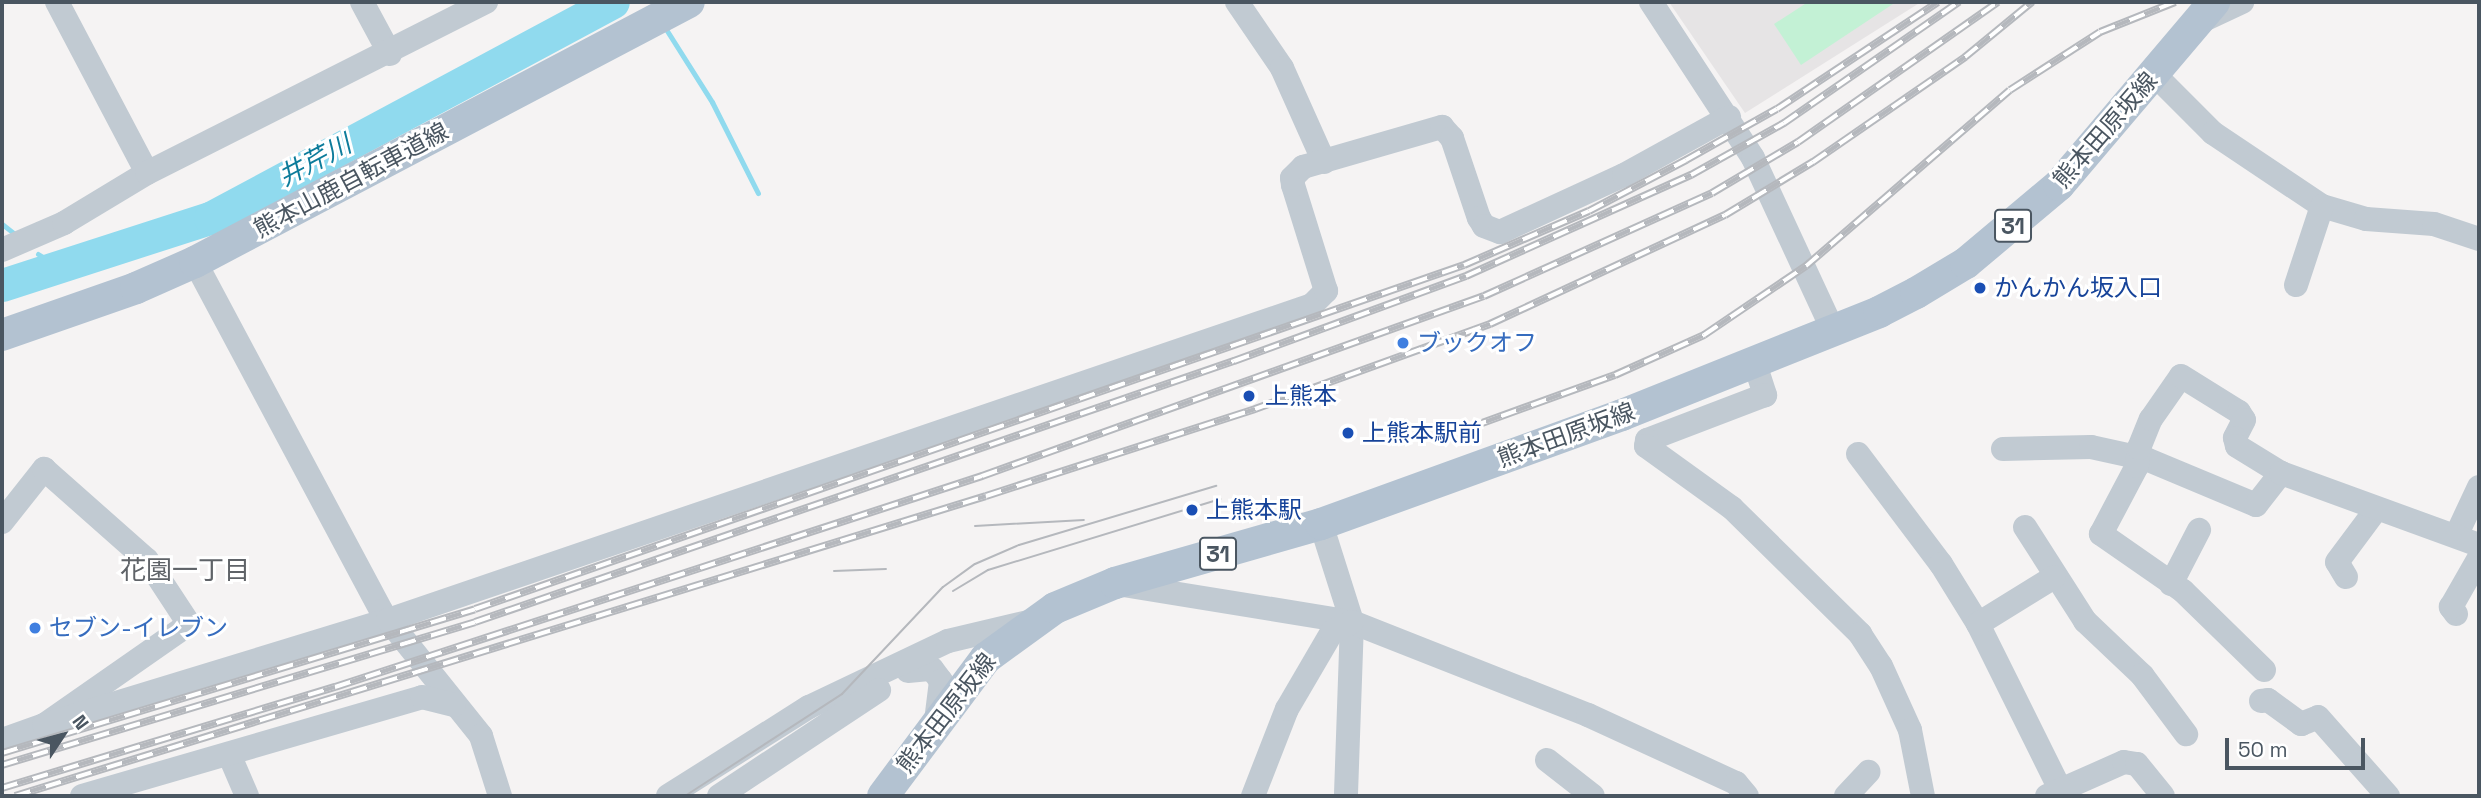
<!DOCTYPE html>
<html>
<head>
<meta charset="utf-8">
<style>
	body { margin:0 }
	#map { position:relative; width:2481px; height:798px; overflow:hidden; background:#f5f3f3; font-family:"Space Grotesk","Noto Sans JP",sans-serif }
	div>[style] { position:absolute }
	.education>* { inset:0; background:#e6e4e5 }
	.green>* { inset:0; background:#c3f1d5 }
	.stream>* { height:5px; margin:-2.5px; padding:0 2.5px; transform-origin:2.5px; border-radius:2.5px; background:#90daee }
	.river>* { height:33px; margin:-16.5px; padding:0 16.5px; transform-origin:16.5px; border-radius:16.5px; background:#90daee }
	.minor>* { height:24px; margin:-12px; padding:0 12px; transform-origin:12px; border-radius:12px; background:#c1cad2 }
	.major>* { height:32px; margin:-16px; padding:0 16px; transform-origin:16px; border-radius:16px; background:#b3c2d1 }
	.tram>* { height:2px; margin:-1px; padding:0 1px; transform-origin:1px; border-radius:1px; background:#b5b8bd }
	.rail>* { height:8px; margin-top:-4px; transform-origin:0; background:repeating-linear-gradient(90deg,#fff 0 16px,#b5b8bd 0 32px); box-sizing:border-box; border-block:2px solid #b5b8bd }
	.dots>* { width:19px; height:19px; translate:-50% -50%; box-sizing:border-box; border:4px solid #fff; border-radius:50% }
	span { translate:-50% -50%; white-space:nowrap; text-align:center; line-height:1.15; -webkit-text-stroke:6px #fff; paint-order:stroke }
	.shield-label span { padding:2px 5px; background:#fff; border:2px solid; border-radius:5px; -webkit-text-stroke-width:0 }
	.shield-label { font-size:23px; color:#4a5661; font-weight:700 }
	.street-label { font-size:24px; color:#4a5661 }
	.transit-label { font-size:24px; color:#164399 }
	.left { translate:0 -50%; text-align:left }
	.shop-label { font-size:24px; color:#366cbe }
	.water-label { font-size:26px; color:#0c7c9b; font-style:italic }
	.neighbourhood-label { font-size:26px; color:#5f6368 }
	.frame { position:absolute; inset:0; border:4px solid #4a5661; pointer-events:none }
	.north { position:absolute; left:28px; top:700px; width:70px; height:70px; -webkit-text-stroke:5px #fff; paint-order:stroke; rotate:54deg; font-size:19px; font-weight:700; line-height:28px; text-align:center; color:#4a5661 }
	.north::after { content:''; display:block; margin:auto; width:24px; height:32px; background:#4a5661; clip-path:polygon(50% 0,100% 100%,50% 72%,0 100%) }
	.scale { position:absolute; left:2225px; top:738px; width:140px; height:32px; box-sizing:border-box; border:4px solid #4a5661; border-top:0; padding-left:9px; font-size:21px; line-height:24px; white-space:nowrap; color:#4a5661; -webkit-text-stroke:5px #fff; paint-order:stroke }
</style>
</head>
<body>
<div id="map">
	<div class="education">
		<div style="clip-path:polygon(1669px 2px,1921px 2px,1745px 113px)"></div>
	</div>
	<div class="green">
		<div style="clip-path:polygon(1808px 2px,1896px 2px,1801px 65px,1774px 24px)"></div>
	</div>
	<div class="stream">
		<div style="left:664px;top:26px;width:90px;rotate:57.7deg"></div>
		<div style="left:712px;top:102px;width:102px;rotate:63.2deg"></div>
		<div style="left:2px;top:224px;width:16px;rotate:38deg"></div>
		<div style="left:38px;top:254px;width:25px;rotate:32deg"></div>
	</div>
	<div class="river">
		<div style="left:2px;top:285px;width:219px;rotate:-17.9deg"></div>
		<div style="left:210px;top:218px;width:457px;rotate:-28.2deg"></div>
	</div>
	<div class="minor">
		<div style="left:57px;top:2px;width:193px;rotate:62.2deg"></div>
		<div style="left:362px;top:2px;width:59px;rotate:61.7deg"></div>
		<div style="left:1237px;top:2px;width:80px;rotate:55.7deg"></div>
		<div style="left:1282px;top:68px;width:103px;rotate:65.9deg"></div>
		<div style="left:1651px;top:2px;width:186px;rotate:56.8deg"></div>
		<div style="left:1753px;top:158px;width:190px;rotate:65.1deg"></div>
		<div style="left:2197px;top:23px;width:50px;rotate:-25deg"></div>
		<div style="left:2154px;top:74px;width:83px;rotate:45deg"></div>
		<div style="left:2213px;top:133px;width:131px;rotate:33.8deg"></div>
		<div style="left:2322px;top:206px;width:46px;rotate:16.5deg"></div>
		<div style="left:2366px;top:219px;width:68px;rotate:4.2deg"></div>
		<div style="left:2434px;top:224px;width:47px;rotate:18.4deg"></div>
		<div style="left:2px;top:250px;width:68px;rotate:-23.5deg"></div>
		<div style="left:64px;top:223px;width:97px;rotate:-31.1deg"></div>
		<div style="left:147px;top:173px;width:380px;rotate:-26.8deg"></div>
		<div style="left:195px;top:262px;width:395px;rotate:61.9deg"></div>
		<div style="left:381px;top:611px;width:160px;rotate:51.3deg"></div>
		<div style="left:481px;top:736px;width:63px;rotate:72.4deg"></div>
		<div style="left:2296px;top:285px;width:83px;rotate:-71.8deg"></div>
		<div style="left:1755px;top:364px;width:33px;rotate:72deg"></div>
		<div style="left:1765px;top:395px;width:126px;rotate:159.1deg"></div>
		<div style="left:1647px;top:440px;width:6px;rotate:99deg"></div>
		<div style="left:1646px;top:446px;width:106px;rotate:35.8deg"></div>
		<div style="left:1732px;top:508px;width:180px;rotate:44.5deg"></div>
		<div style="left:1860px;top:634px;width:38px;rotate:57deg"></div>
		<div style="left:1881px;top:666px;width:70px;rotate:65.6deg"></div>
		<div style="left:1910px;top:730px;width:67px;rotate:78.9deg"></div>
		<div style="left:2003px;top:449px;width:88px;rotate:-1.3deg"></div>
		<div style="left:2091px;top:447px;width:56px;rotate:12.3deg"></div>
		<div style="left:2146px;top:459px;width:119px;rotate:22.7deg"></div>
		<div style="left:2256px;top:505px;width:41px;rotate:-52deg"></div>
		<div style="left:1858px;top:454px;width:138px;rotate:53deg"></div>
		<div style="left:1941px;top:564px;width:70px;rotate:58.3deg"></div>
		<div style="left:1978px;top:624px;width:184px;rotate:63.6deg"></div>
		<div style="left:2px;top:522px;width:68px;rotate:-51.6deg"></div>
		<div style="left:44px;top:469px;width:137px;rotate:41.5deg"></div>
		<div style="left:147px;top:560px;width:77px;rotate:56.7deg"></div>
		<div style="left:189px;top:624px;width:177px;rotate:145.1deg"></div>
		<div style="left:44px;top:725px;width:45px;rotate:160.3deg"></div>
		<div style="left:1321px;top:524px;width:103px;rotate:72.4deg"></div>
		<div style="left:1352px;top:622px;width:174px;rotate:92deg"></div>
		<div style="left:2025px;top:527px;width:112px;rotate:57.4deg"></div>
		<div style="left:2085px;top:621px;width:79px;rotate:43.5deg"></div>
		<div style="left:2142px;top:675px;width:74px;rotate:53.3deg"></div>
		<div style="left:2456px;top:536px;width:54px;rotate:-64.9deg"></div>
		<div style="left:2346px;top:577px;width:17px;rotate:-121deg"></div>
		<div style="left:2337px;top:562px;width:64px;rotate:-53.3deg"></div>
		<div style="left:1117px;top:584px;width:238px;rotate:9.2deg"></div>
		<div style="left:1352px;top:622px;width:254px;rotate:21.5deg"></div>
		<div style="left:1588px;top:715px;width:163px;rotate:24.7deg"></div>
		<div style="left:1736px;top:783px;width:17px;rotate:50deg"></div>
		<div style="left:2171px;top:584px;width:61px;rotate:-62.6deg"></div>
		<div style="left:2456px;top:614px;width:9px;rotate:-126deg"></div>
		<div style="left:2451px;top:607px;width:56px;rotate:-60.3deg"></div>
		<div style="left:1978px;top:624px;width:89px;rotate:-31.7deg"></div>
		<div style="left:2264px;top:670px;width:113px;rotate:-135.7deg"></div>
		<div style="left:2183px;top:591px;width:100px;rotate:-145.2deg"></div>
		<div style="left:2101px;top:534px;width:77px;rotate:-62.1deg"></div>
		<div style="left:2137px;top:466px;width:18px;rotate:-84deg"></div>
		<div style="left:2139px;top:448px;width:31px;rotate:-68deg"></div>
		<div style="left:2151px;top:419px;width:52px;rotate:-55.1deg"></div>
		<div style="left:2181px;top:376px;width:68px;rotate:31.8deg"></div>
		<div style="left:2239px;top:412px;width:9px;rotate:58deg"></div>
		<div style="left:2244px;top:420px;width:20px;rotate:117deg"></div>
		<div style="left:2235px;top:438px;width:8px;rotate:76deg"></div>
		<div style="left:2237px;top:446px;width:52px;rotate:31.5deg"></div>
		<div style="left:2281px;top:473px;width:211px;rotate:20deg"></div>
		<div style="left:908px;top:671px;width:24px;rotate:-5deg"></div>
		<div style="left:932px;top:669px;width:15px;rotate:53deg"></div>
		<div style="left:941px;top:681px;width:40px;rotate:97.1deg"></div>
		<div style="left:2261px;top:701px;width:7px;rotate:-8deg"></div>
		<div style="left:2268px;top:700px;width:41px;rotate:36deg"></div>
		<div style="left:2301px;top:724px;width:18px;rotate:-22deg"></div>
		<div style="left:2318px;top:717px;width:106px;rotate:48.5deg"></div>
		<div style="left:44px;top:725px;width:360px;rotate:-17deg"></div>
		<div style="left:388px;top:620px;width:976px;rotate:-18.82deg"></div>
		<div style="left:1312px;top:305px;width:20px;rotate:-45deg"></div>
		<div style="left:1326px;top:291px;width:111px;rotate:-107.3deg"></div>
		<div style="left:1293px;top:185px;width:7px;rotate:-98deg"></div>
		<div style="left:1292px;top:178px;width:16px;rotate:-45deg"></div>
		<div style="left:1303px;top:167px;width:145px;rotate:-16.1deg"></div>
		<div style="left:1442px;top:127px;width:15px;rotate:48deg"></div>
		<div style="left:1452px;top:138px;width:84px;rotate:71.4deg"></div>
		<div style="left:1479px;top:218px;width:9px;rotate:58deg"></div>
		<div style="left:1484px;top:226px;width:17px;rotate:21deg"></div>
		<div style="left:1500px;top:232px;width:136px;rotate:-24.7deg"></div>
		<div style="left:1624px;top:175px;width:120px;rotate:-28.9deg"></div>
		<div style="left:229px;top:754px;width:46px;rotate:66.8deg"></div>
		<div style="left:1547px;top:760px;width:58px;rotate:38deg"></div>
		<div style="left:82px;top:796px;width:354px;rotate:-16.2deg"></div>
		<div style="left:422px;top:697px;width:33px;rotate:14deg"></div>
		<div style="left:668px;top:796px;width:167px;rotate:-32.3deg"></div>
		<div style="left:809px;top:707px;width:154px;rotate:-25.4deg"></div>
		<div style="left:948px;top:641px;width:86px;rotate:-13.4deg"></div>
		<div style="left:719px;top:796px;width:192px;rotate:-33.5deg"></div>
		<div style="left:1253px;top:796px;width:93px;rotate:-68.7deg"></div>
		<div style="left:1287px;top:709px;width:89px;rotate:-59.7deg"></div>
		<div style="left:1332px;top:632px;width:22px;rotate:-27deg"></div>
		<div style="left:1846px;top:796px;width:33px;rotate:-47deg"></div>
		<div style="left:2047px;top:796px;width:84px;rotate:-23.8deg"></div>
		<div style="left:2124px;top:762px;width:13px;rotate:9deg"></div>
		<div style="left:2137px;top:764px;width:41px;rotate:50.9deg"></div>
	</div>
	<div class="major">
		<div style="left:2px;top:335px;width:142px;rotate:-19.3deg"></div>
		<div style="left:136px;top:288px;width:64px;rotate:-23.8deg"></div>
		<div style="left:195px;top:262px;width:558px;rotate:-27.76deg"></div>
		<div style="left:883px;top:796px;width:172px;rotate:-53.3deg"></div>
		<div style="left:986px;top:658px;width:85px;rotate:-35.9deg"></div>
		<div style="left:1055px;top:608px;width:65px;rotate:-22.6deg"></div>
		<div style="left:1115px;top:583px;width:214px;rotate:-16deg"></div>
		<div style="left:1321px;top:524px;width:320px;rotate:-19.9deg"></div>
		<div style="left:1622px;top:415px;width:277px;rotate:-21.8deg"></div>
		<div style="left:1879px;top:312px;width:42px;rotate:-27.2deg"></div>
		<div style="left:1916px;top:293px;width:58px;rotate:-31deg"></div>
		<div style="left:1966px;top:263px;width:121px;rotate:-40deg"></div>
		<div style="left:2059px;top:185px;width:240px;rotate:-49.7deg"></div>
	</div>
	<div class="tram">
		<div style="left:975px;top:526px;width:109px;rotate:-3.2deg"></div>
		<div style="left:834px;top:571px;width:52px;rotate:-2.2deg"></div>
		<div style="left:953px;top:591px;width:41px;rotate:-31deg"></div>
		<div style="left:988px;top:570px;width:243px;rotate:-17deg"></div>
		<div style="left:685px;top:796px;width:187px;rotate:-33deg"></div>
		<div style="left:842px;top:694px;width:147px;rotate:-46.7deg"></div>
		<div style="left:943px;top:587px;width:39px;rotate:-36deg"></div>
		<div style="left:975px;top:564px;width:48px;rotate:-23.4deg"></div>
		<div style="left:1019px;top:545px;width:206px;rotate:-16.7deg"></div>
	</div>
	<div class="rail">
		<div style="left:1471px;top:427px;width:153px;rotate:-19.9deg"></div>
		<div style="left:1615px;top:375px;width:98px;rotate:-24.2deg"></div>
		<div style="left:1704px;top:335px;width:123px;rotate:-34.1deg"></div>
		<div style="left:1806px;top:266px;width:269px;rotate:-40.8deg"></div>
		<div style="left:2010px;top:90px;width:107px;rotate:-32.8deg"></div>
		<div style="left:2100px;top:32px;width:81px;rotate:-21.8deg"></div>
		<div style="left:2px;top:753px;width:494px;rotate:-16.9deg"></div>
		<div style="left:475px;top:609px;width:1047px;rotate:-19.18deg"></div>
		<div style="left:1464px;top:265px;width:136px;rotate:-23.4deg"></div>
		<div style="left:1589px;top:211px;width:110px;rotate:-27.7deg"></div>
		<div style="left:1686px;top:160px;width:104px;rotate:-29.3deg"></div>
		<div style="left:1777px;top:109px;width:193px;rotate:-33.6deg"></div>
		<div style="left:2px;top:765px;width:494px;rotate:-16.8deg"></div>
		<div style="left:475px;top:622px;width:803px;rotate:-18.98deg"></div>
		<div style="left:1234px;top:361px;width:247px;rotate:-20.1deg"></div>
		<div style="left:1466px;top:276px;width:247px;rotate:-24.2deg"></div>
		<div style="left:1691px;top:175px;width:107px;rotate:-29.2deg"></div>
		<div style="left:1784px;top:123px;width:213px;rotate:-34.7deg"></div>
		<div style="left:2px;top:788px;width:348px;rotate:-16.9deg"></div>
		<div style="left:335px;top:687px;width:681px;rotate:-18.06deg"></div>
		<div style="left:982px;top:476px;width:533px;rotate:-19.73deg"></div>
		<div style="left:1484px;top:296px;width:250px;rotate:-24.3deg"></div>
		<div style="left:1712px;top:193px;width:100px;rotate:-30.7deg"></div>
		<div style="left:1798px;top:142px;width:244px;rotate:-35deg"></div>
		<div style="left:15px;top:796px;width:1016px;rotate:-17.17deg"></div>
		<div style="left:986px;top:496px;width:283px;rotate:-17.9deg"></div>
		<div style="left:1255px;top:409px;width:250px;rotate:-19.9deg"></div>
		<div style="left:1490px;top:324px;width:259px;rotate:-24.9deg"></div>
		<div style="left:1725px;top:215px;width:103px;rotate:-31.1deg"></div>
		<div style="left:1813px;top:162px;width:185px;rotate:-34.6deg"></div>
		<div style="left:1965px;top:57px;width:87px;rotate:-39.4deg"></div>
	</div>
	<div class="dots">
		<div style="left:1980px;top:288px;background:#1a4fb4"></div>
		<div style="left:1403px;top:343px;background:#3f7fe0"></div>
		<div style="left:1249px;top:396px;background:#1a4fb4"></div>
		<div style="left:1348px;top:433px;background:#1a4fb4"></div>
		<div style="left:1192px;top:510px;background:#1a4fb4"></div>
		<div style="left:35px;top:628px;background:#3f7fe0"></div>
	</div>
	<div class="shield-label">
		<span style="left:2013px;top:226px">31</span>
		<span style="left:1218px;top:554px">31</span>
	</div>
	<div class="street-label">
		<span style="left:2105px;top:130px;rotate:-49deg">熊本田原坂線</span>
		<span style="left:351px;top:180px;rotate:-28deg">熊本山鹿自転車道線</span>
		<span style="left:1566px;top:435px;rotate:-20deg">熊本田原坂線</span>
		<span style="left:946px;top:713px;rotate:-52deg">熊本田原坂線</span>
	</div>
	<div class="transit-label">
		<span class="left" style="left:1994px;top:288px">かんかん坂入口</span>
		<span class="left" style="left:1265px;top:396px">上熊本</span>
		<span class="left" style="left:1362px;top:433px">上熊本駅前</span>
		<span class="left" style="left:1206px;top:510px">上熊本駅</span>
	</div>
	<div class="shop-label">
		<span class="left" style="left:1417px;top:343px">ブックオフ</span>
		<span class="left" style="left:49px;top:628px">セブン-イレブン</span>
	</div>
	<div class="water-label">
		<span style="left:315px;top:161px;rotate:-28deg">井芹川</span>
	</div>
	<div class="neighbourhood-label">
		<span style="left:185px;top:571px">花園一丁目</span>
	</div>
	<div class="frame"></div>
	<div class="north">N</div>
	<div class="scale">50 m</div>
</div>
</body>
</html>
